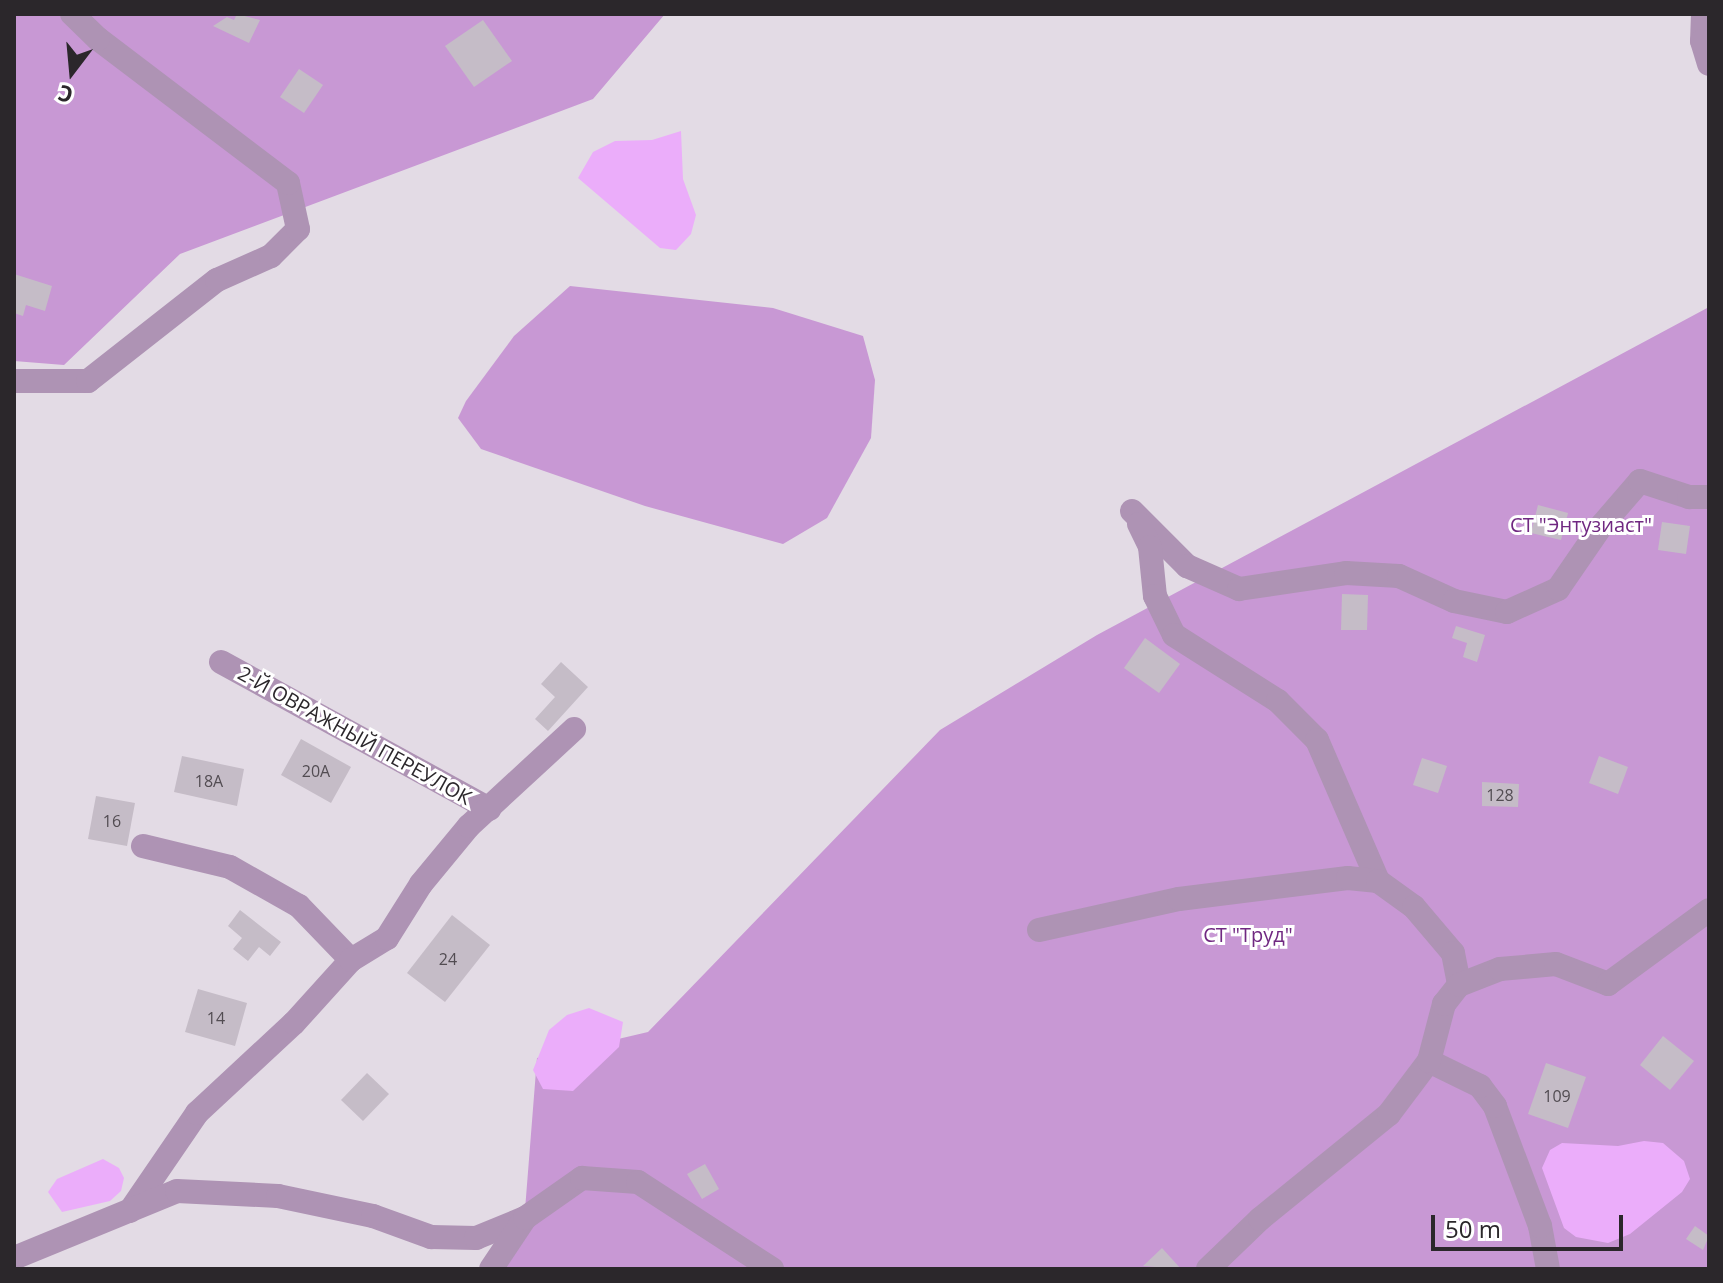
<!DOCTYPE html>
<html>
<head>
<meta charset="utf-8">
<style>
	body { margin:0 }
	#map { position:relative; width:1723px; height:1283px; overflow:hidden; background:#e3dbe5; font-family:"Open Sans",sans-serif }
	div>[style] { position:absolute }
	.green>* { inset:0; background:#c898d4 }
	.water>* { inset:0; background:#ebadfa }
	.building>* { inset:0; background:#c5bcc7 }
	.street>* { height:24px; margin:-12px; padding:0 12px; transform-origin:12px; border-radius:12px; background:#ae93b4 }
	span { translate:-50% -50%; white-space:nowrap; text-align:center; line-height:1.15; -webkit-text-stroke:6px #fff; paint-order:stroke }
	.number-label { font-size:16px; color:#524c52 }
	.number-label span { -webkit-text-stroke-width:0 }
	.park-label { font-size:20px; color:#702881 }
	.street-label { font-size:20px; color:#2b272b }
	.frame { position:absolute; inset:0; border:16px solid #2b272b; pointer-events:none }
	.north { position:absolute; left:32px; top:32px; width:80px; height:80px; -webkit-text-stroke:6px #fff; paint-order:stroke; rotate:196deg; font-size:22px; font-weight:700; line-height:32px; text-align:center; color:#2b272b }
	.north::after { content:''; display:block; margin:auto; width:28px; height:36px; background:#2b272b; clip-path:polygon(50% 0,100% 100%,50% 72%,0 100%) }
	.scale { position:absolute; left:1431px; top:1215px; width:192px; height:36px; box-sizing:border-box; border:4px solid #2b272b; border-top:0; padding-left:10px; font-size:24px; line-height:28px; white-space:nowrap; color:#2b272b; -webkit-text-stroke:6px #fff; paint-order:stroke }
</style>
</head>
<body>
<div id="map">
	<div class="green">
		<div style="clip-path:polygon(14px 14px,665px 14px,593px 99px,180px 254px,64px 365px,14px 361px)"></div>
		<div style="clip-path:polygon(570px 286px,773px 308px,863px 336px,875px 380px,871px 438px,827px 518px,783px 544px,645px 506px,481px 449px,458px 418px,466px 401px,514px 336px)"></div>
		<div style="clip-path:polygon(1709px 307px,1709px 1269px,488px 1269px,523px 1235px,537px 1058px,648px 1032px,940px 730px,1097px 635px)"></div>
	</div>
	<div class="water">
		<div style="clip-path:polygon(681px 131px,683px 179px,696px 215px,691px 234px,676px 250px,660px 248px,578px 178px,593px 152px,615px 141px,652px 140px)"></div>
		<div style="clip-path:polygon(589px 1008px,623px 1022px,619px 1047px,573px 1091px,543px 1089px,533px 1070px,549px 1030px,567px 1015px)"></div>
		<div style="clip-path:polygon(1644px 1141px,1663px 1143px,1684px 1161px,1690px 1179px,1682px 1192px,1630px 1234px,1608px 1243px,1576px 1237px,1564px 1228px,1542px 1168px,1550px 1150px,1562px 1143px,1618px 1146px)"></div>
		<div style="clip-path:polygon(103px 1159px,119px 1168px,124px 1178px,121px 1191px,110px 1201px,62px 1212px,48px 1192px,57px 1179px)"></div>
	</div>
	<div class="building">
		<div style="clip-path:polygon(237px 14px,260px 20px,249px 43px,213px 26px,227px 17px,234px 20px)"></div>
		<div style="clip-path:polygon(483px 20px,512px 61px,474px 87px,445px 46px)"></div>
		<div style="clip-path:polygon(299px 69px,323px 85px,304px 113px,280px 97px)"></div>
		<div style="clip-path:polygon(14px 274px,52px 286px,45px 311px,26px 305px,23px 316px,14px 313px)"></div>
		<div style="clip-path:polygon(1538px 505px,1568px 513px,1561px 540px,1531px 533px)"></div>
		<div style="clip-path:polygon(1662px 522px,1690px 526px,1686px 554px,1658px 550px)"></div>
		<div style="clip-path:polygon(1342px 594px,1368px 595px,1367px 630px,1341px 630px)"></div>
		<div style="clip-path:polygon(1456px 626px,1485px 635px,1477px 662px,1463px 657px,1467px 643px,1452px 638px)"></div>
		<div style="clip-path:polygon(1145px 638px,1180px 664px,1159px 693px,1124px 668px)"></div>
		<div style="clip-path:polygon(561px 662px,588px 687px,548px 731px,535px 719px,555px 697px,541px 684px)"></div>
		<div style="clip-path:polygon(301px 739px,351px 767px,331px 803px,281px 775px)"></div>
		<div style="clip-path:polygon(182px 756px,244px 769px,237px 806px,174px 792px)"></div>
		<div style="clip-path:polygon(1599px 756px,1628px 767px,1618px 794px,1589px 783px)"></div>
		<div style="clip-path:polygon(1422px 758px,1447px 766px,1438px 793px,1413px 785px)"></div>
		<div style="clip-path:polygon(1482px 782px,1519px 784px,1518px 807px,1482px 806px)"></div>
		<div style="clip-path:polygon(96px 796px,135px 803px,127px 846px,88px 839px)"></div>
		<div style="clip-path:polygon(240px 910px,281px 942px,270px 956px,259px 947px,248px 961px,233px 949px,242px 938px,228px 926px)"></div>
		<div style="clip-path:polygon(452px 915px,490px 945px,445px 1002px,407px 973px)"></div>
		<div style="clip-path:polygon(198px 989px,247px 1003px,235px 1046px,185px 1032px)"></div>
		<div style="clip-path:polygon(1663px 1036px,1694px 1061px,1670px 1090px,1640px 1065px)"></div>
		<div style="clip-path:polygon(1546px 1063px,1586px 1077px,1568px 1128px,1528px 1114px)"></div>
		<div style="clip-path:polygon(367px 1073px,389px 1094px,363px 1121px,341px 1100px)"></div>
		<div style="clip-path:polygon(705px 1164px,719px 1189px,702px 1199px,687px 1174px)"></div>
		<div style="clip-path:polygon(1695px 1226px,1709px 1236px,1703px 1250px,1686px 1239px)"></div>
		<div style="clip-path:polygon(1162px 1248px,1181px 1269px,1143px 1266px)"></div>
	</div>
	<div class="street">
		<div style="left:1703px;top:14px;width:27px;rotate:92deg"></div>
		<div style="left:1702px;top:41px;width:24px;rotate:73deg"></div>
		<div style="left:14px;top:381px;width:74px"></div>
		<div style="left:88px;top:381px;width:164px;rotate:-38.1deg"></div>
		<div style="left:217px;top:280px;width:59px;rotate:-24deg"></div>
		<div style="left:271px;top:256px;width:38px;rotate:-45deg"></div>
		<div style="left:298px;top:229px;width:47px;rotate:-102.3deg"></div>
		<div style="left:288px;top:183px;width:238px;rotate:-142.8deg"></div>
		<div style="left:98px;top:39px;width:36px;rotate:-136deg"></div>
		<div style="left:1132px;top:511px;width:78px;rotate:45deg"></div>
		<div style="left:1187px;top:566px;width:57px;rotate:23.9deg"></div>
		<div style="left:1239px;top:589px;width:108px;rotate:-8.5deg"></div>
		<div style="left:1346px;top:573px;width:53px;rotate:3.2deg"></div>
		<div style="left:1399px;top:576px;width:60px;rotate:24.4deg"></div>
		<div style="left:1454px;top:601px;width:54px;rotate:11.7deg"></div>
		<div style="left:1507px;top:612px;width:56px;rotate:-24.3deg"></div>
		<div style="left:1558px;top:589px;width:78px;rotate:-55.5deg"></div>
		<div style="left:1602px;top:525px;width:58px;rotate:-49.2deg"></div>
		<div style="left:1640px;top:481px;width:52px;rotate:18.1deg"></div>
		<div style="left:1689px;top:497px;width:20px"></div>
		<div style="left:1139px;top:524px;width:25px;rotate:64deg"></div>
		<div style="left:1150px;top:547px;width:49px;rotate:84.2deg"></div>
		<div style="left:1155px;top:596px;width:43px;rotate:64deg"></div>
		<div style="left:1174px;top:635px;width:123px;rotate:32.4deg"></div>
		<div style="left:1278px;top:701px;width:55px;rotate:45deg"></div>
		<div style="left:1317px;top:740px;width:154px;rotate:66.6deg"></div>
		<div style="left:221px;top:662px;width:306px;rotate:28.7deg"></div>
		<div style="left:143px;top:846px;width:89px;rotate:13.6deg"></div>
		<div style="left:230px;top:867px;width:79px;rotate:29.5deg"></div>
		<div style="left:299px;top:906px;width:75px;rotate:46.1deg"></div>
		<div style="left:1039px;top:930px;width:143px;rotate:-12.5deg"></div>
		<div style="left:1179px;top:899px;width:170px;rotate:-7.1deg"></div>
		<div style="left:1348px;top:878px;width:30px;rotate:6deg"></div>
		<div style="left:1378px;top:881px;width:44px;rotate:35.8deg"></div>
		<div style="left:1414px;top:907px;width:60px;rotate:49.7deg"></div>
		<div style="left:1453px;top:953px;width:33px;rotate:79deg"></div>
		<div style="left:130px;top:1211px;width:119px;rotate:-55.6deg"></div>
		<div style="left:197px;top:1113px;width:132px;rotate:-42.9deg"></div>
		<div style="left:294px;top:1023px;width:85px;rotate:-47.9deg"></div>
		<div style="left:351px;top:960px;width:42px;rotate:-31.4deg"></div>
		<div style="left:387px;top:938px;width:64px;rotate:-57.8deg"></div>
		<div style="left:421px;top:884px;width:75px;rotate:-50.4deg"></div>
		<div style="left:469px;top:826px;width:143px;rotate:-42.7deg"></div>
		<div style="left:14px;top:1258px;width:176px;rotate:-22.3deg"></div>
		<div style="left:177px;top:1191px;width:101px;rotate:2.8deg"></div>
		<div style="left:278px;top:1196px;width:97px;rotate:11.9deg"></div>
		<div style="left:373px;top:1216px;width:62px;rotate:19.9deg"></div>
		<div style="left:431px;top:1237px;width:45px;rotate:1.3deg"></div>
		<div style="left:476px;top:1238px;width:53px;rotate:-22.2deg"></div>
		<div style="left:491px;top:1269px;width:61px;rotate:-56.3deg"></div>
		<div style="left:525px;top:1218px;width:70px;rotate:-35.1deg"></div>
		<div style="left:582px;top:1178px;width:56px;rotate:4.1deg"></div>
		<div style="left:638px;top:1182px;width:160px;rotate:33deg"></div>
		<div style="left:1208px;top:1269px;width:72px;rotate:-43.9deg"></div>
		<div style="left:1260px;top:1219px;width:166px;rotate:-39.1deg"></div>
		<div style="left:1389px;top:1114px;width:66px;rotate:-53deg"></div>
		<div style="left:1548px;top:1269px;width:44px;rotate:-100.5deg"></div>
		<div style="left:1540px;top:1226px;width:128px;rotate:-110.6deg"></div>
		<div style="left:1495px;top:1106px;width:25px;rotate:-127deg"></div>
		<div style="left:1480px;top:1086px;width:57px;rotate:-153.9deg"></div>
		<div style="left:1429px;top:1061px;width:59px;rotate:-75.3deg"></div>
		<div style="left:1444px;top:1004px;width:24px;rotate:-52deg"></div>
		<div style="left:1459px;top:985px;width:44px;rotate:-21.3deg"></div>
		<div style="left:1500px;top:969px;width:56px;rotate:-5.1deg"></div>
		<div style="left:1556px;top:964px;width:56px;rotate:21deg"></div>
		<div style="left:1608px;top:984px;width:125px;rotate:-36.2deg"></div>
	</div>
	<div class="number-label">
		<span style="left:316px;top:771px">20А</span>
		<span style="left:209px;top:781px">18А</span>
		<span style="left:1500px;top:795px">128</span>
		<span style="left:112px;top:821px">16</span>
		<span style="left:448px;top:959px">24</span>
		<span style="left:216px;top:1018px">14</span>
		<span style="left:1557px;top:1096px">109</span>
	</div>
	<div class="park-label">
		<span style="left:1581px;top:524px">СТ "Энтузиаст"</span>
		<span style="left:1248px;top:934px">СТ "Труд"</span>
	</div>
	<div class="street-label">
		<span style="left:355px;top:735px;rotate:29deg">2-Й ОВРАЖНЫЙ ПЕРЕУЛОК</span>
	</div>
	<div class="frame"></div>
	<div class="north">С</div>
	<div class="scale">50 m</div>
</div>
</body>
</html>
